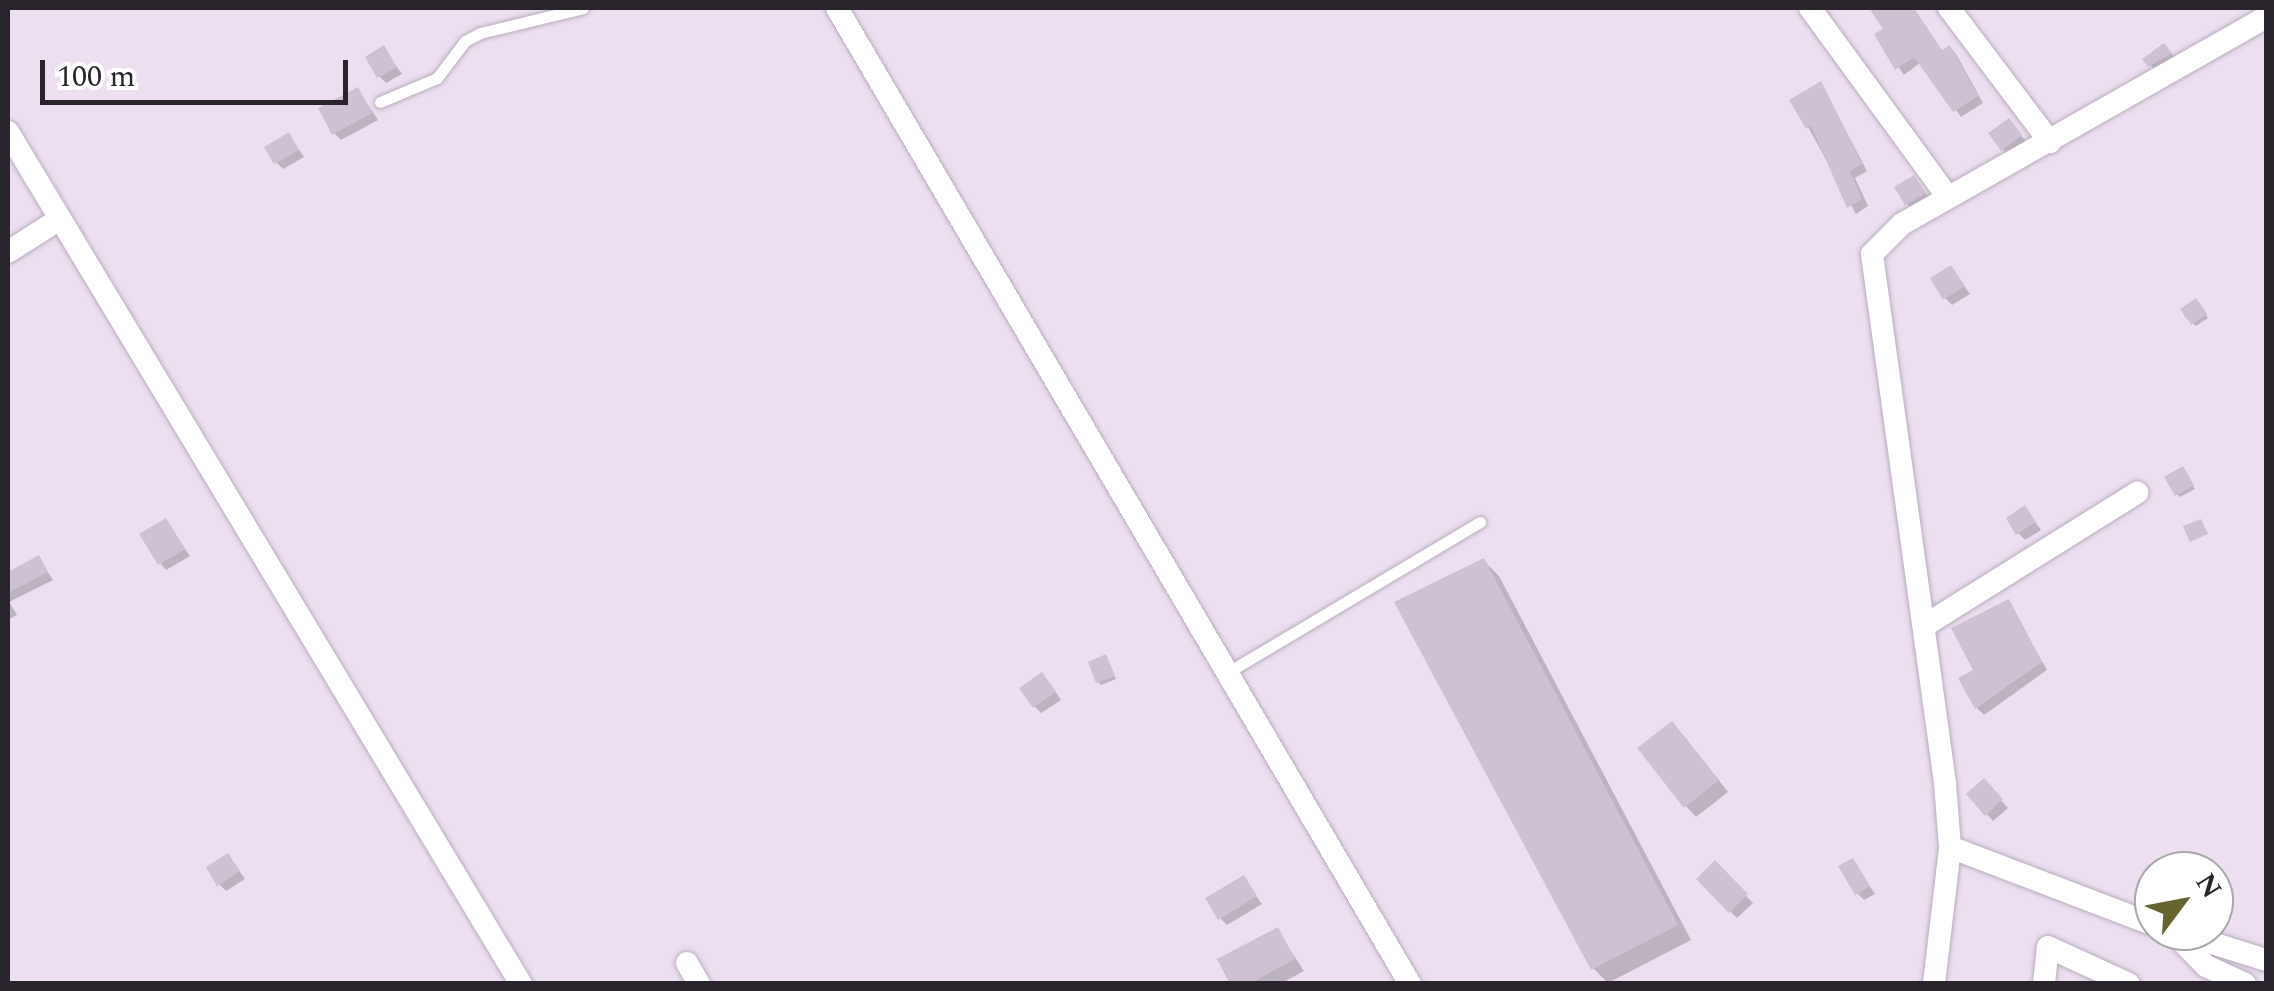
<!DOCTYPE html>
<html>
<head>
<meta charset="utf-8">
<style>
	body { margin:0 }
	#map { position:relative; width:2274px; height:991px; overflow:hidden; background:#ecdff0; font-family:Spectral,serif }
	div>[style] { position:absolute }
	.shadow>* { inset:0; background:#0003 }
	.building>* { inset:0; background:#cec2d2 }
	.roads { filter:drop-shadow(0 0 2px #b8adbd) drop-shadow(0 0 2px #b8adbd) }
	.service>* { height:11px; margin:-5.5px; padding:0 5.5px; transform-origin:5.5px; border-radius:5.5px; background:#fff }
	.minor>* { height:22px; margin:-11px; padding:0 11px; transform-origin:11px; border-radius:11px; background:#fff }
	span { translate:-50% -50%; white-space:nowrap; text-align:center; line-height:1.15; -webkit-text-stroke:8px #fff; paint-order:stroke }
	.frame { position:absolute; inset:0; border:10px solid #29242b; pointer-events:none }
	.north { position:absolute; left:2134px; top:851px; width:100px; height:100px; box-sizing:border-box; background:#fff; border:2px solid #a9a7aa; border-radius:50%; rotate:58deg; font-size:28px; font-weight:700; line-height:40px; text-align:center; color:#29242b }
	.north::after { content:''; display:block; margin:auto; width:35px; height:45px; background:#656330; clip-path:polygon(50% 0,100% 100%,50% 72%,0 100%) }
	.scale { position:absolute; left:40px; top:60px; width:308px; height:45px; box-sizing:border-box; border:5px solid #29242b; border-top:0; padding-left:12px; font-size:30px; line-height:35px; white-space:nowrap; color:#29242b; -webkit-text-stroke:8px #fff; paint-order:stroke }
</style>
</head>
<body>
<div id="map">
	<div class="shadow">
		<div style="clip-path:polygon(1872px 8px,1901px 13px,1912px 8px,1943px 52px,1950px 48px,1956px 54px,1983px 103px,1961px 117px,1921px 62px,1904px 75px,1877px 35px,1887px 29px)"></div>
		<div style="clip-path:polygon(384px 49px,402px 74px,386px 83px,379px 76px)"></div>
		<div style="clip-path:polygon(2171px 53px,2177px 61px,2157px 72px,2150px 65px)"></div>
		<div style="clip-path:polygon(1821px 84px,1867px 171px,1855px 178px,1868px 206px,1856px 214px,1808px 127px)"></div>
		<div style="clip-path:polygon(358px 90px,378px 120px,341px 140px,334px 133px)"></div>
		<div style="clip-path:polygon(2015px 128px,2027px 143px,2010px 156px,2003px 149px)"></div>
		<div style="clip-path:polygon(289px 135px,304px 157px,283px 169px,276px 162px)"></div>
		<div style="clip-path:polygon(1920px 185px,1931px 201px,1914px 211px,1907px 204px)"></div>
		<div style="clip-path:polygon(1951px 268px,1970px 294px,1952px 305px,1945px 298px)"></div>
		<div style="clip-path:polygon(2199px 304px,2208px 318px,2196px 326px,2193px 323px)"></div>
		<div style="clip-path:polygon(2185px 472px,2195px 489px,2180px 497px,2177px 494px)"></div>
		<div style="clip-path:polygon(2025px 508px,2041px 530px,2025px 540px,2018px 533px)"></div>
		<div style="clip-path:polygon(166px 521px,190px 556px,166px 570px,160px 563px)"></div>
		<div style="clip-path:polygon(39px 559px,53px 580px,9px 602px,17px 615px,8px 620px,8px 579px)"></div>
		<div style="clip-path:polygon(1484px 561px,1499px 576px,1691px 940px,1608px 983px,1593px 968px)"></div>
		<div style="clip-path:polygon(2008px 602px,2047px 670px,1984px 715px,1977px 708px,1977px 671px)"></div>
		<div style="clip-path:polygon(1106px 657px,1116px 679px,1101px 685px,1098px 682px)"></div>
		<div style="clip-path:polygon(1049px 682px,1061px 700px,1041px 713px,1034px 706px)"></div>
		<div style="clip-path:polygon(1683px 735px,1728px 792px,1696px 817px,1686px 806px)"></div>
		<div style="clip-path:polygon(1984px 781px,2008px 808px,1993px 821px,1969px 794px)"></div>
		<div style="clip-path:polygon(228px 856px,245px 879px,226px 891px,219px 884px)"></div>
		<div style="clip-path:polygon(1853px 861px,1875px 894px,1864px 900px,1857px 893px)"></div>
		<div style="clip-path:polygon(1715px 864px,1753px 903px,1737px 918px,1699px 879px)"></div>
		<div style="clip-path:polygon(1243px 878px,1262px 904px,1227px 925px,1220px 918px)"></div>
		<div style="clip-path:polygon(1277px 930px,1304px 971px,1280px 984px,1233px 984px)"></div>
	</div>
	<div class="building">
		<div style="clip-path:polygon(1869px 8px,1914px 8px,1942px 50px,1950px 45px,1978px 96px,1953px 112px,1914px 57px,1895px 70px,1874px 34px,1883px 29px)"></div>
		<div style="clip-path:polygon(2164px 43px,2172px 53px,2148px 67px,2142px 59px)"></div>
		<div style="clip-path:polygon(384px 45px,397px 67px,377px 78px,365px 57px)"></div>
		<div style="clip-path:polygon(1821px 81px,1862px 164px,1850px 171px,1862px 199px,1847px 208px,1811px 126px,1806px 129px,1789px 100px)"></div>
		<div style="clip-path:polygon(358px 87px,372px 113px,332px 135px,318px 108px)"></div>
		<div style="clip-path:polygon(2009px 118px,2022px 135px,2001px 151px,1988px 133px)"></div>
		<div style="clip-path:polygon(289px 132px,299px 150px,274px 164px,264px 147px)"></div>
		<div style="clip-path:polygon(1914px 175px,1926px 193px,1905px 205px,1894px 187px)"></div>
		<div style="clip-path:polygon(1951px 265px,1965px 286px,1943px 300px,1930px 278px)"></div>
		<div style="clip-path:polygon(2196px 298px,2207px 314px,2191px 325px,2180px 309px)"></div>
		<div style="clip-path:polygon(2183px 466px,2194px 485px,2175px 496px,2164px 477px)"></div>
		<div style="clip-path:polygon(2025px 505px,2036px 522px,2016px 535px,2006px 518px)"></div>
		<div style="clip-path:polygon(166px 518px,185px 549px,158px 565px,139px 534px)"></div>
		<div style="clip-path:polygon(2201px 519px,2208px 534px,2190px 542px,2183px 526px)"></div>
		<div style="clip-path:polygon(39px 555px,48px 572px,8px 593px,8px 572px)"></div>
		<div style="clip-path:polygon(1484px 558px,1678px 925px,1591px 970px,1394px 602px)"></div>
		<div style="clip-path:polygon(2009px 599px,2042px 662px,1975px 709px,1958px 678px,1973px 670px,1951px 628px)"></div>
		<div style="clip-path:polygon(1106px 654px,1115px 676px,1096px 683px,1088px 662px)"></div>
		<div style="clip-path:polygon(1042px 672px,1056px 692px,1033px 708px,1019px 688px)"></div>
		<div style="clip-path:polygon(1672px 721px,1719px 780px,1684px 808px,1637px 748px)"></div>
		<div style="clip-path:polygon(1984px 778px,2003px 799px,1985px 816px,1966px 794px)"></div>
		<div style="clip-path:polygon(228px 853px,240px 871px,217px 886px,206px 867px)"></div>
		<div style="clip-path:polygon(1853px 858px,1870px 886px,1855px 895px,1838px 866px)"></div>
		<div style="clip-path:polygon(1715px 860px,1748px 894px,1729px 913px,1696px 879px)"></div>
		<div style="clip-path:polygon(1244px 875px,1257px 896px,1218px 920px,1205px 898px)"></div>
		<div style="clip-path:polygon(1278px 927px,1295px 959px,1249px 984px,1230px 984px,1217px 959px)"></div>
	</div>
	<div class="roads">
		<div class="service">
			<div style="left:380px;top:102px;width:62px;rotate:-22.8deg"></div>
			<div style="left:437px;top:78px;width:46px;rotate:-52.9deg"></div>
			<div style="left:465px;top:41px;width:17px;rotate:-28deg"></div>
			<div style="left:480px;top:33px;width:106px;rotate:-13.6deg"></div>
			<div style="left:1230px;top:671px;width:291px;rotate:-30.8deg"></div>
		</div>
		<div class="minor">
			<div style="left:837px;top:8px;width:1132px;rotate:59.58deg"></div>
			<div style="left:1810px;top:8px;width:234px;rotate:53.9deg"></div>
			<div style="left:1949px;top:8px;width:168px;rotate:53deg"></div>
			<div style="left:8px;top:132px;width:995px;rotate:58.95deg"></div>
			<div style="left:8px;top:252px;width:59px;rotate:-32.6deg"></div>
			<div style="left:1927px;top:624px;width:248px;rotate:-32deg"></div>
			<div style="left:1950px;top:847px;width:218px;rotate:20.9deg"></div>
			<div style="left:2174px;top:931px;width:96px;rotate:17.5deg"></div>
			<div style="left:2174px;top:933px;width:46px;rotate:45.9deg"></div>
			<div style="left:2206px;top:966px;width:43px;rotate:24.8deg"></div>
			<div style="left:687px;top:963px;width:24px;rotate:60deg"></div>
			<div style="left:1934px;top:984px;width:138px;rotate:-83.3deg"></div>
			<div style="left:1950px;top:847px;width:64px;rotate:-94.5deg"></div>
			<div style="left:1945px;top:783px;width:534px;rotate:-97.86deg"></div>
			<div style="left:1872px;top:254px;width:42px;rotate:-45deg"></div>
			<div style="left:1902px;top:224px;width:419px;rotate:-29.6deg"></div>
			<div style="left:2044px;top:984px;width:37px;rotate:-84deg"></div>
			<div style="left:2048px;top:947px;width:89px;rotate:24.6deg"></div>
		</div>
	</div>
	<div class="frame"></div>
	<div class="north">N</div>
	<div class="scale">100 m</div>
</div>
</body>
</html>
